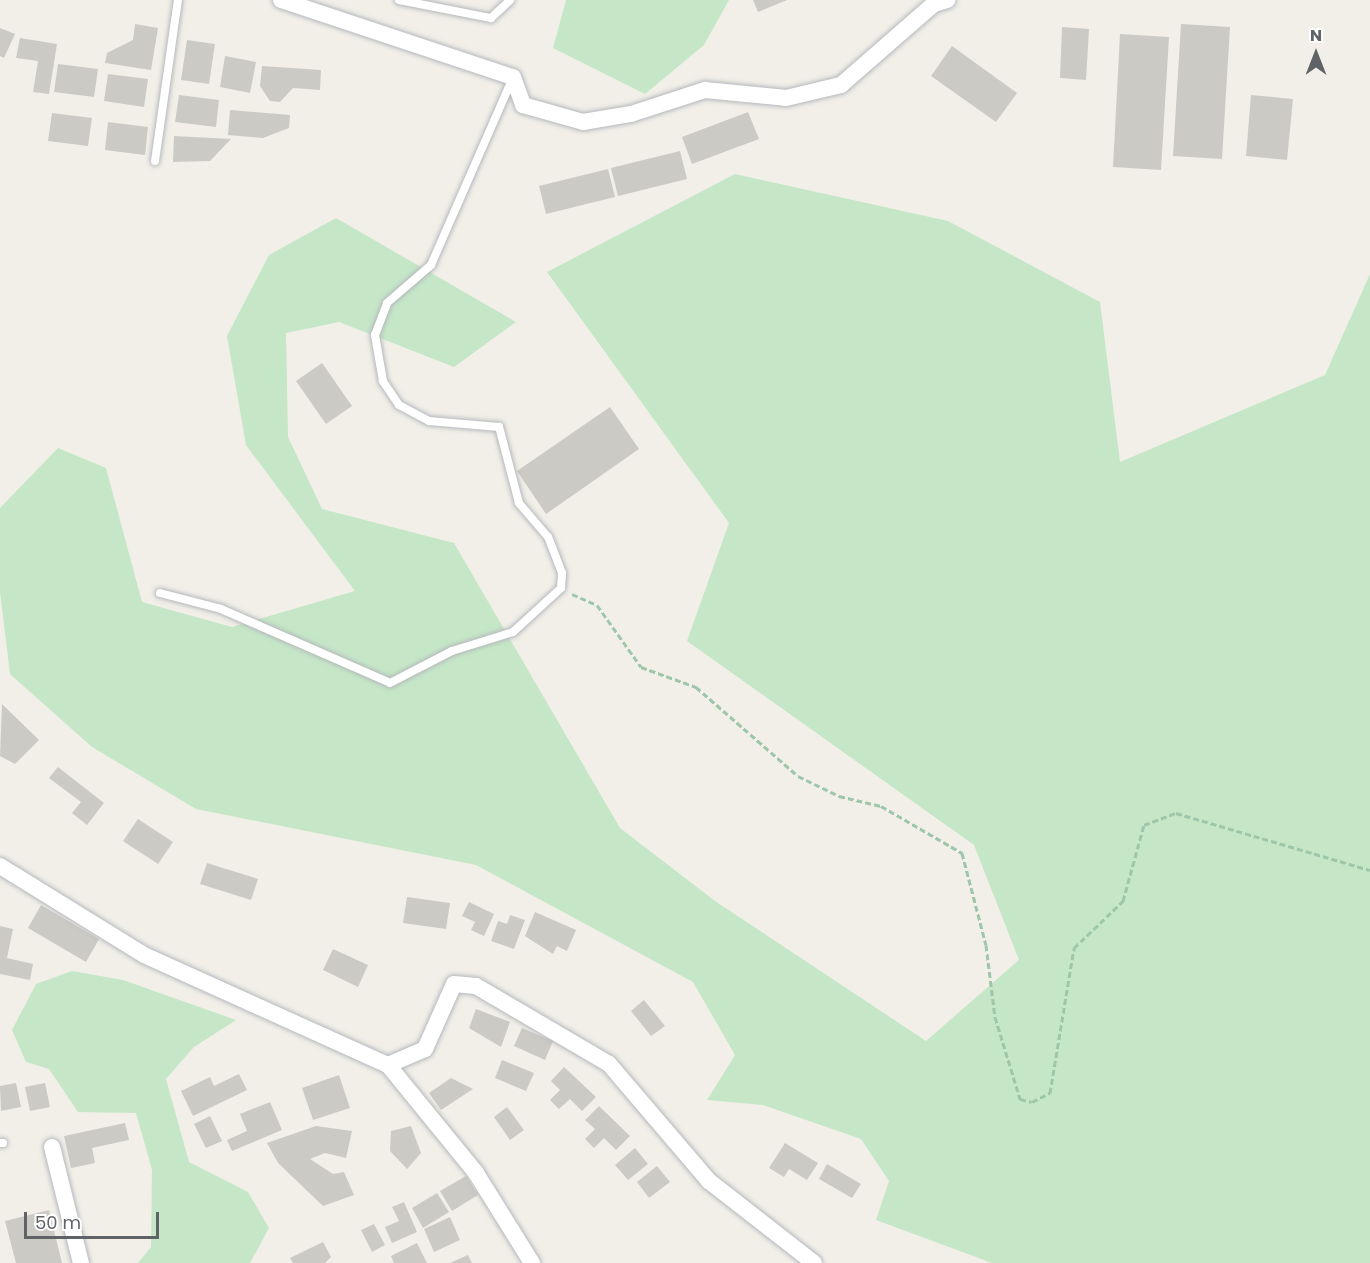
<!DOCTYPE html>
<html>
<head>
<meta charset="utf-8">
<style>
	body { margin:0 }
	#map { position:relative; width:1370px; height:1263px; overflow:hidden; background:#f1efe8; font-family:Poppins,sans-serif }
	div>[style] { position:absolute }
	.green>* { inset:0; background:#c5e7c7 }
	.building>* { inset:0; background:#cccac5 }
	.path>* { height:3px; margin-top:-1.5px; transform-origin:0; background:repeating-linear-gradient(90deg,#9dc6aa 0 6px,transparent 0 9px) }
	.roads { filter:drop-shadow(0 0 2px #b5b8bc) drop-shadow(0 0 2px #b5b8bc) }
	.service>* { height:8px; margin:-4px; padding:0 4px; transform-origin:4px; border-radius:4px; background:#fff }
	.minor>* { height:16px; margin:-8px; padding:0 8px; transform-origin:8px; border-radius:8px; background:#fff }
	span { translate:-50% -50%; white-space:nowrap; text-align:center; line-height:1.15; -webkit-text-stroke:5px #fff; paint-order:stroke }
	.north { position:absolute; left:1286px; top:24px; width:60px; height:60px; -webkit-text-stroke:4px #fff; paint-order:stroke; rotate:0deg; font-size:16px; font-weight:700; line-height:24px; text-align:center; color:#5f6368 }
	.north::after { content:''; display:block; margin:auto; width:21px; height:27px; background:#5f6368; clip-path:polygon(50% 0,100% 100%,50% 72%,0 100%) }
	.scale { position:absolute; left:24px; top:1212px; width:135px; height:27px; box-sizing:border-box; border:3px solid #5f6368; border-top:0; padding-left:8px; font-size:18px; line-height:21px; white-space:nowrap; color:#5f6368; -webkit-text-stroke:4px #fff; paint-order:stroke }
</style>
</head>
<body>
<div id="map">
	<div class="green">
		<div style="clip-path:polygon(566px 0,729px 0,704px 45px,645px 94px,553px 48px)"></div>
		<div style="clip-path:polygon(735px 174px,948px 221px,1100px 302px,1120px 462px,1325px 375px,1370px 274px,1370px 1263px,992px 1263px,876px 1220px,889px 1181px,861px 1139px,763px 1105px,707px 1100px,735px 1055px,693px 982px,476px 865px,196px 809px,92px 747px,10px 674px,0 592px,0 508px,58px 448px,106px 468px,142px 602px,232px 627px,355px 591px,246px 445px,227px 336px,269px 255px,336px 218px,516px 322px,454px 367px,339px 322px,286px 333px,288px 437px,322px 509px,454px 543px,620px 828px,715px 901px,926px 1041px,1019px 960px,974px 845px,687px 641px,729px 523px,547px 272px)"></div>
		<div style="clip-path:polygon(72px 971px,123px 980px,236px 1020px,194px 1047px,166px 1079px,189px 1162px,248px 1192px,269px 1228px,250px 1263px,138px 1263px,151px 1247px,152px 1170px,136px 1113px,78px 1112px,49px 1069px,26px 1062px,12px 1030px,36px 984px)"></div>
	</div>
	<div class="building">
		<div style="clip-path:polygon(753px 0,787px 0,758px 12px)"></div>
		<div style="clip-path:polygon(135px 24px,158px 28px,151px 70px,105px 63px,107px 53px,133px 40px)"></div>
		<div style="clip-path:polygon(1181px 24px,1230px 27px,1222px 159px,1173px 156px)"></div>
		<div style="clip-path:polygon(1062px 27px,1089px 29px,1086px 80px,1060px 78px)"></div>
		<div style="clip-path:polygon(0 28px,15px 34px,4px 58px,0 56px)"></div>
		<div style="clip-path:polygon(1120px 34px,1169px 37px,1161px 170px,1113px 167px)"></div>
		<div style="clip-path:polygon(20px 38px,57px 44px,49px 94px,33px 92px,38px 61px,16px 58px)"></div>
		<div style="clip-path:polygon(187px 40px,215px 44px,209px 84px,181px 80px)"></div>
		<div style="clip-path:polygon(952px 46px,1017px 93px,996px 122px,931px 76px)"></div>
		<div style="clip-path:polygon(225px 56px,256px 62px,250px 93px,220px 87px)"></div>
		<div style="clip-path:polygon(58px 64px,98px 69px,94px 97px,54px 92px)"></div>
		<div style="clip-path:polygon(262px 66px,321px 70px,320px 90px,293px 88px,280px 102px,270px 101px,260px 86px)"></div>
		<div style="clip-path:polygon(108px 74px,148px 79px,144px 107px,104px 101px)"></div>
		<div style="clip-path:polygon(179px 95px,219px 100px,216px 127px,175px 122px)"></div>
		<div style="clip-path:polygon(1251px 95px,1293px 99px,1287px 160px,1246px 156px)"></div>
		<div style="clip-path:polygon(230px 110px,290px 115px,289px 128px,263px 138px,228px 135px)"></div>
		<div style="clip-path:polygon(748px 112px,759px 139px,692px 164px,682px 137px)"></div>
		<div style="clip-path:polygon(52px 113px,92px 118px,88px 146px,48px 141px)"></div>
		<div style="clip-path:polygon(108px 122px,148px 127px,145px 155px,105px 150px)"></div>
		<div style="clip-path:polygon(174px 136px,231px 139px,210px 161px,173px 162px)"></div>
		<div style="clip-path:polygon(680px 151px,687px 179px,618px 196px,611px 168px)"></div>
		<div style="clip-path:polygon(608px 169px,615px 197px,546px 214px,539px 186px)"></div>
		<div style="clip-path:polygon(322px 363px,352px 406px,326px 424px,296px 381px)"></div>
		<div style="clip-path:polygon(610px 407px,639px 449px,546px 514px,517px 471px)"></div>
		<div style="clip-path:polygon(2px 704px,39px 740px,15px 764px,0 756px)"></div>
		<div style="clip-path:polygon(58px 767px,104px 803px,87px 825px,72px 813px,81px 802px,49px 778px)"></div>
		<div style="clip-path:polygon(138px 819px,173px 842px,158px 864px,123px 841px)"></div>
		<div style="clip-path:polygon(207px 863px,258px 879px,251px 900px,200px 884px)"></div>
		<div style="clip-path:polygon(407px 897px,450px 903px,446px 929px,403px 923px)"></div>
		<div style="clip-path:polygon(469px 902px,494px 914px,484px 936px,471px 930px,475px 922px,462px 916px)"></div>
		<div style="clip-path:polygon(41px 905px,99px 939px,86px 962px,28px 928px)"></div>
		<div style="clip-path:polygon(535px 912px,576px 930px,567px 951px,557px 946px,553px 954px,525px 936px)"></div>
		<div style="clip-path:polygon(510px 915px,525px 920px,514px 949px,491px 941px,498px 921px,507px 924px)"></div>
		<div style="clip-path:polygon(0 926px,13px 929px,7px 958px,33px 964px,30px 980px,0 974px)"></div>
		<div style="clip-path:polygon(333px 949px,368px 965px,358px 987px,323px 970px)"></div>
		<div style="clip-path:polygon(644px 1000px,665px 1026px,651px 1036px,631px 1011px)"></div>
		<div style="clip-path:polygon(476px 1009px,510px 1022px,501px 1047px,469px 1028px)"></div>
		<div style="clip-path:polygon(522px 1028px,553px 1041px,545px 1060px,514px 1046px)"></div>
		<div style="clip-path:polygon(502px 1060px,534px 1073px,526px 1091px,495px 1078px)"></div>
		<div style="clip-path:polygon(564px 1067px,596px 1097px,582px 1111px,570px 1099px,559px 1109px,550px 1100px,560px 1090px,551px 1081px)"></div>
		<div style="clip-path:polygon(239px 1074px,247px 1090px,193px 1116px,181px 1091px,210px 1077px,214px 1086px)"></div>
		<div style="clip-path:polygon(339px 1075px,350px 1108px,313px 1120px,302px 1088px)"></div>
		<div style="clip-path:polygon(451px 1078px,473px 1089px,441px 1110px,429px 1093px)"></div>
		<div style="clip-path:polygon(16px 1083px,21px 1107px,1px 1111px,0 1086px)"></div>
		<div style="clip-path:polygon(45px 1083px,50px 1107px,30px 1111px,25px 1087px)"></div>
		<div style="clip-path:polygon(270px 1102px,282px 1130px,232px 1151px,227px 1140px,247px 1131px,240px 1114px)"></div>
		<div style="clip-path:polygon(599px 1106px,630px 1136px,616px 1150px,604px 1138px,594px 1148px,585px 1139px,595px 1129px,585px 1120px)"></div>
		<div style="clip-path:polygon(507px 1107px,524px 1130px,510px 1140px,494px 1117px)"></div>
		<div style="clip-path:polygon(210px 1116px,222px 1141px,206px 1148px,194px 1124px)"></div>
		<div style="clip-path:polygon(125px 1123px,129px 1140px,92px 1148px,95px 1163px,71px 1168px,64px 1136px)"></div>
		<div style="clip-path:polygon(316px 1126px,352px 1131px,346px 1158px,325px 1153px,310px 1159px,333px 1174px,344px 1172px,354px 1195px,323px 1206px,278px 1163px,267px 1143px)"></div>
		<div style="clip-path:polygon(411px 1126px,421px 1153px,407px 1169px,390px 1151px,391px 1131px)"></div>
		<div style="clip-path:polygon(785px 1143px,818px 1163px,807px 1180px,789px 1169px,784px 1177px,769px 1168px)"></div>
		<div style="clip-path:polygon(635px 1148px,648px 1164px,628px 1180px,615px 1165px)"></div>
		<div style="clip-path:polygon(827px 1164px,861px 1184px,852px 1198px,819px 1179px)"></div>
		<div style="clip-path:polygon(657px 1166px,670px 1182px,649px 1198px,637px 1182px)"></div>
		<div style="clip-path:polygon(466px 1176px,478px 1195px,452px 1211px,440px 1191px)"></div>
		<div style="clip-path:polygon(437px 1193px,449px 1212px,423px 1228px,412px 1208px)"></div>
		<div style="clip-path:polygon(404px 1202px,417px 1232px,392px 1243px,385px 1227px,399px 1221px,392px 1207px)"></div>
		<div style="clip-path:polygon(49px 1210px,62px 1263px,16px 1263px,5px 1221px)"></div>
		<div style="clip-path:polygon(450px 1217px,460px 1240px,434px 1252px,424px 1229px)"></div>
		<div style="clip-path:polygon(374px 1224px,385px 1245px,372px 1252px,361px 1230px)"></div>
		<div style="clip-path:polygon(323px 1242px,331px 1257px,325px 1263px,293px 1263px,290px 1258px)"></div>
		<div style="clip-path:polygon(417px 1243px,427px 1263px,394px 1263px,391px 1256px)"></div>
		<div style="clip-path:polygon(468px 1255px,472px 1263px,450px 1263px)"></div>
	</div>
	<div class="path">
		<div style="left:572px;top:594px;width:27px;rotate:24deg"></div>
		<div style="left:597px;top:605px;width:76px;rotate:54.6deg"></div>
		<div style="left:641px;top:667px;width:59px;rotate:20deg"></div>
		<div style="left:696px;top:687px;width:135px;rotate:41.1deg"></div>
		<div style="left:798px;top:776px;width:46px;rotate:26deg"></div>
		<div style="left:839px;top:796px;width:43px;rotate:13.4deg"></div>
		<div style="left:881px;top:806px;width:94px;rotate:30.1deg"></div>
		<div style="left:962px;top:853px;width:95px;rotate:75.4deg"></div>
		<div style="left:986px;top:945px;width:73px;rotate:82.9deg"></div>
		<div style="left:995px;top:1017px;width:86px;rotate:73deg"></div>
		<div style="left:1020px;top:1099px;width:12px;rotate:14deg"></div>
		<div style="left:1032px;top:1102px;width:20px;rotate:-27deg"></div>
		<div style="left:1050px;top:1093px;width:147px;rotate:-80.6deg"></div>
		<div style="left:1074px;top:948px;width:68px;rotate:-43.8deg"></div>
		<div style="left:1123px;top:901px;width:79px;rotate:-74.6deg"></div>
		<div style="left:1144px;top:825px;width:34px;rotate:-21deg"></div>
		<div style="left:1176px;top:813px;width:202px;rotate:16.4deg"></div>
	</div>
	<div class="roads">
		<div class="service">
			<div style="left:399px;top:0;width:94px;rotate:11.1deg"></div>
			<div style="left:491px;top:18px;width:26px;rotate:-43deg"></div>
			<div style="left:155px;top:161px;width:163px;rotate:-81.9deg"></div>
			<div style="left:160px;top:593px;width:63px;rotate:14.7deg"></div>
			<div style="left:221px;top:609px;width:184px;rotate:23.6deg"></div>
			<div style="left:390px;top:683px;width:70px;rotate:-27.3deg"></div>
			<div style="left:452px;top:651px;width:64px;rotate:-17.3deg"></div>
			<div style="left:513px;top:632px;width:65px;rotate:-42.5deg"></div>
			<div style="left:561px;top:588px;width:15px;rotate:-86deg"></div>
			<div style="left:562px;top:573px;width:39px;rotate:-111deg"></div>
			<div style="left:548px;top:537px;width:45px;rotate:-130.5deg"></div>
			<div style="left:519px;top:503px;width:79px;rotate:-104.7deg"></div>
			<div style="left:499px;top:427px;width:70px;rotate:-175.1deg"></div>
			<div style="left:429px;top:421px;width:34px;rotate:-152deg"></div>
			<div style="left:399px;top:405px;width:29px;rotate:-124deg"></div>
			<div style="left:383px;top:381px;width:47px;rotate:-99.9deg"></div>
			<div style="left:375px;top:335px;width:34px;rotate:-69deg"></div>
			<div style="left:387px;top:303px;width:58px;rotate:-40.8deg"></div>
			<div style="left:431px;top:265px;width:202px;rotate:-66.4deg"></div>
			<div style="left:0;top:1143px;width:3px"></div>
		</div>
		<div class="minor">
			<div style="left:281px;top:0;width:244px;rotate:18.4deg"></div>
			<div style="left:513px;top:77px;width:30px;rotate:70deg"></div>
			<div style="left:523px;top:105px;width:62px;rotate:15.8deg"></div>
			<div style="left:583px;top:122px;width:49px;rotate:-9.5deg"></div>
			<div style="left:631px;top:114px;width:78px;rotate:-18deg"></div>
			<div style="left:705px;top:90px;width:81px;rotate:5.6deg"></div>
			<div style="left:786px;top:98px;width:57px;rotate:-13.3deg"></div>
			<div style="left:841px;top:85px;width:123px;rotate:-41.1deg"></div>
			<div style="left:934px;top:4px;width:14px;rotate:-17deg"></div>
			<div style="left:0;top:866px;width:169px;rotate:31.7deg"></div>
			<div style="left:144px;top:955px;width:268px;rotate:24.3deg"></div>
			<div style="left:388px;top:1065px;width:40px;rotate:-23.4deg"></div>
			<div style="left:425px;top:1049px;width:71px;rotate:-66deg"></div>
			<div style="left:454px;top:984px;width:22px;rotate:5deg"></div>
			<div style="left:476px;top:986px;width:154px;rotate:30.4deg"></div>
			<div style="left:609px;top:1064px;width:154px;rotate:49.5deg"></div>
			<div style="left:709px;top:1181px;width:133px;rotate:38deg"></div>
			<div style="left:388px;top:1065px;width:139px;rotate:50.8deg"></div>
			<div style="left:476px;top:1173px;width:106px;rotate:58.1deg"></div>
			<div style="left:52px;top:1147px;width:120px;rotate:76deg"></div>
		</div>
	</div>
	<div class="north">N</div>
	<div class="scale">50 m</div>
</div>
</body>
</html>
